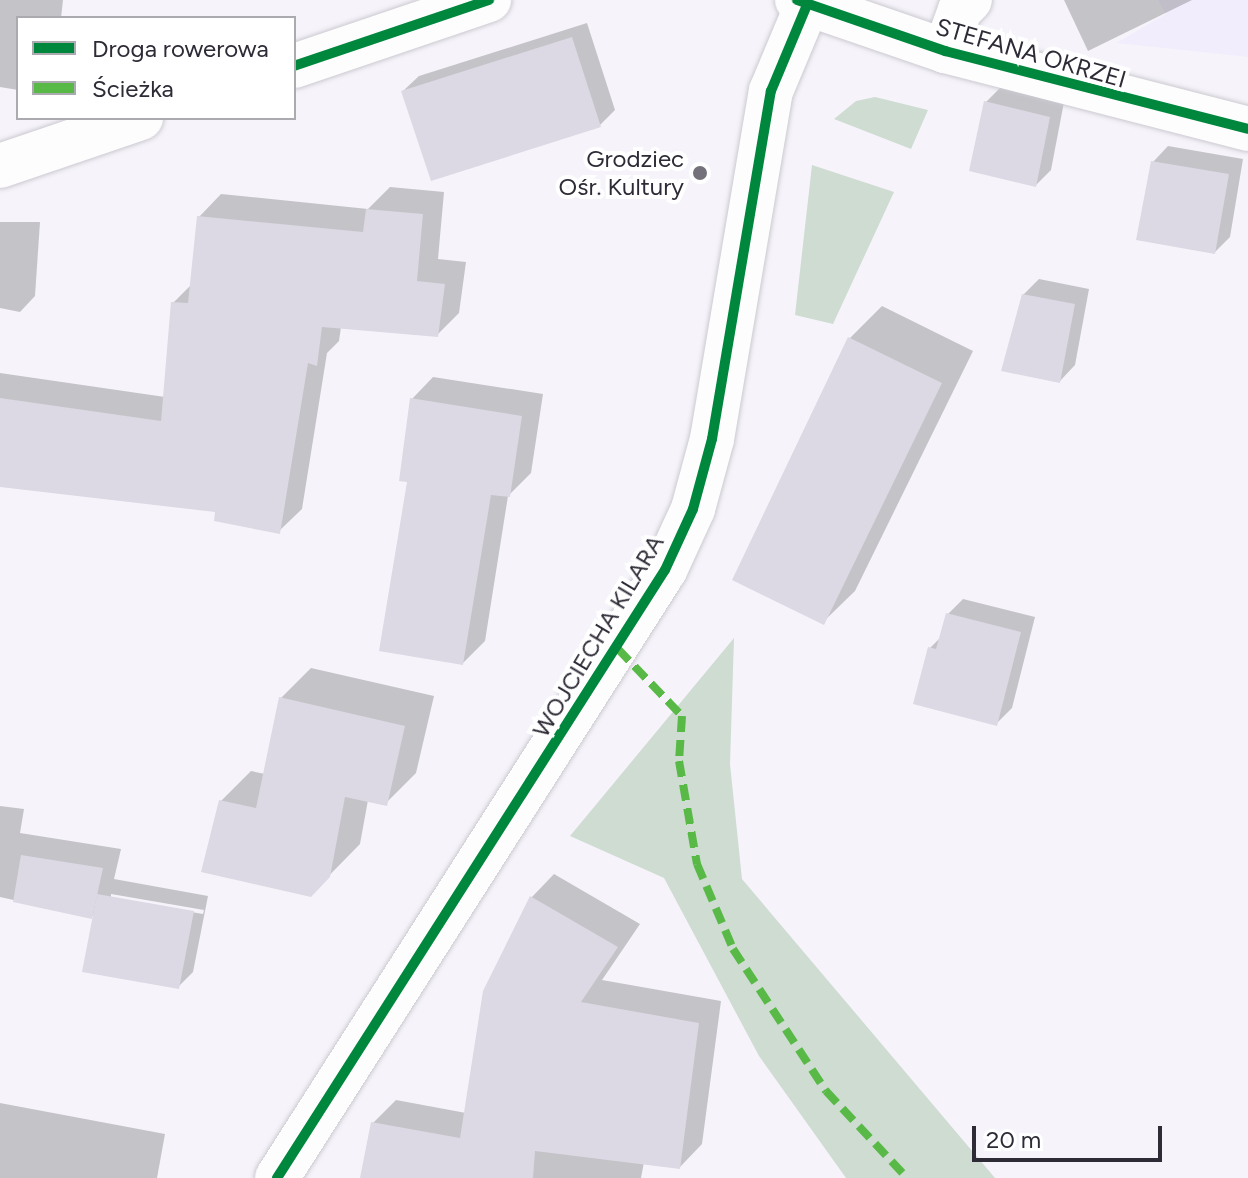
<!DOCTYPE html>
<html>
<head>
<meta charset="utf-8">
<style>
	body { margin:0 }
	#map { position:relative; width:1248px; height:1178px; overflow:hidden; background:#f6f4fa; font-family:Figtree,sans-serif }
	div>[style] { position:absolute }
	.built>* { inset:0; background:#f2edfc }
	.green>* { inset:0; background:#cedcd2 }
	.shadow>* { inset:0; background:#0003 }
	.building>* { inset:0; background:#dcd8e4 }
	.roads { filter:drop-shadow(0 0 2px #ccc9d1) drop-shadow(0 0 2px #ccc9d1) }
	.minor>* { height:44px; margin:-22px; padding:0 22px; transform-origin:22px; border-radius:22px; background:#fefdfe }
	.quiet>* { height:8px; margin-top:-4px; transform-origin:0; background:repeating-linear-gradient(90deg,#58b947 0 16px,transparent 0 24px) }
	.cycleway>* { height:10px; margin:-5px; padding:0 5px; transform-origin:5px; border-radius:5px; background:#00873e }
	.dots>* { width:22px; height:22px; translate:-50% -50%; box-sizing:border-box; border:4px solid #fff; border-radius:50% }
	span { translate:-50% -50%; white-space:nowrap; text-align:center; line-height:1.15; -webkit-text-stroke:8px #fff; paint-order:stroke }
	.street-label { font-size:24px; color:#2e2a36 }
	.poi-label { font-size:24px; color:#2e2a36 }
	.right { translate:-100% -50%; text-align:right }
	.legend { position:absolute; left:16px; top:16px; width:280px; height:104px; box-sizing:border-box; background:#fff; border:2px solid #abaaaf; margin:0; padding:10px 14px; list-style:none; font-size:24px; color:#2e2a36 }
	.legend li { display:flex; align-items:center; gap:16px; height:40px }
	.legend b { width:40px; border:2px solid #abaaaf }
	.scale { position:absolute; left:972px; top:1126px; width:190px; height:36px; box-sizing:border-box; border:4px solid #2e2a36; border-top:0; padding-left:10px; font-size:24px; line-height:28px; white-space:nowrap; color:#2e2a36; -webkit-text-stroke:6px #fff; paint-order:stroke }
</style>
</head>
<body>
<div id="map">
	<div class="built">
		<div style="clip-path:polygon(1158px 0,1248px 0,1248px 57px,1116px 43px,1166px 14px)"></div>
	</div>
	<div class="green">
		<div style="clip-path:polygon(875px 97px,928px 110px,911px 149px,834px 119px,856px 101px)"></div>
		<div style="clip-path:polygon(812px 165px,894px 192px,833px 324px,795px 315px)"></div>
		<div style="clip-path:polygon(734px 638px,730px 764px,742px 879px,995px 1178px,846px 1178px,759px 1056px,664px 878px,570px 836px)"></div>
	</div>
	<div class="shadow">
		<div style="clip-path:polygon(0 0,63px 0,61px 18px,18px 18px,18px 90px,0 87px)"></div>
		<div style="clip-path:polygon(1064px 0,1192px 0,1088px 51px)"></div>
		<div style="clip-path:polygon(587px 23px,615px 110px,600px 125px,403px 91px,419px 76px)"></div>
		<div style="clip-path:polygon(1001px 87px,1064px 102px,1051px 170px,1036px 185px,986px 102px)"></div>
		<div style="clip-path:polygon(1168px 146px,1243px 159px,1230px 237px,1215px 252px,1153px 162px)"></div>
		<div style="clip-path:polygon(390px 187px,444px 192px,438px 259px,466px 262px,459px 313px,437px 335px,341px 327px,339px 341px,327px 353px,302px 509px,279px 531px,218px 510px,0 484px,0 373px,165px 397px,173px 303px,192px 284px,199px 217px,221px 194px,368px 209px)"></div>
		<div style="clip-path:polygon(0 222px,40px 222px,35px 296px,20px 312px,0 308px)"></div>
		<div style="clip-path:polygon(1039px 279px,1089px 289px,1075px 365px,1060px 381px,1023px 295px)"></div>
		<div style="clip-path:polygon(882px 306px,973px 351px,855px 591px,823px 622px,850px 338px)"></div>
		<div style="clip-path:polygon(433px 377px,543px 394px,531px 473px,508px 496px,485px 641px,463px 663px,409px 480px,412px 399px)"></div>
		<div style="clip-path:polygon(963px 599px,1035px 617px,1012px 708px,996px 724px,930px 648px,942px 636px,948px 614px)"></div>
		<div style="clip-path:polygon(311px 668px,434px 696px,416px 773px,386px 803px,368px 800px,360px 844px,310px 895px,221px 801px,251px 771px,265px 774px,281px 698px)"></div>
		<div style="clip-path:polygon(evenodd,0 806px,24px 809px,20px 833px,121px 849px,114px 879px,208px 896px,193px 972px,178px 987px,96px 912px,91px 917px,0 897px,0 806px,111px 894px,204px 910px,203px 914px,111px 898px,111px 894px)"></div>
		<div style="clip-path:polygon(554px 874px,640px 924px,602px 980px,721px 1001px,702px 1144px,680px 1167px,644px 1162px,641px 1178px,362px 1178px,373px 1123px,396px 1100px,466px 1113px,485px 992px,532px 897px)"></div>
		<div style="clip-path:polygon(0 1103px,165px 1134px,157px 1178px,0 1178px)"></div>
	</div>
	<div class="building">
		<div style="clip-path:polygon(572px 37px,601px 127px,431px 181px,401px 91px)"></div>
		<div style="clip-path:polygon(984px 101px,1050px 117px,1036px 187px,969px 171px)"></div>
		<div style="clip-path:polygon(1151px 161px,1229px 174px,1215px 254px,1136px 240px)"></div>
		<div style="clip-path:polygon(366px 209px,423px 214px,417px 281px,445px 284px,438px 337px,322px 327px,317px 366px,308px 363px,280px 534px,214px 521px,215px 512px,0 487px,0 398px,161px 421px,171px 302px,188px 303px,197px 216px,363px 232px)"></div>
		<div style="clip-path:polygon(1022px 294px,1075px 304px,1060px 383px,1001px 371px)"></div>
		<div style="clip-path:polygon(848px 337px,942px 383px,824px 625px,732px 580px)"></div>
		<div style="clip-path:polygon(410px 398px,522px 416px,510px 497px,491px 495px,463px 665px,379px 651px,407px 482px,399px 481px)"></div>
		<div style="clip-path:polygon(946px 613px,1021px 632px,997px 726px,913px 704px,928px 647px,936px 649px)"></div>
		<div style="clip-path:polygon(279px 697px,405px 726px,387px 806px,345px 797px,330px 877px,311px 897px,201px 872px,219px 800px,256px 808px)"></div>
		<div style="clip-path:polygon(21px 855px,103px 868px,92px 919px,13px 902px)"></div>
		<div style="clip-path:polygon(97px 894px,194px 911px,179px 989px,82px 972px)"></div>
		<div style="clip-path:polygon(530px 896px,618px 947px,581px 1002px,699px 1023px,680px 1169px,535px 1151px,533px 1178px,360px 1178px,371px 1122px,460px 1138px,483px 991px)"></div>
	</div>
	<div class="roads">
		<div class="minor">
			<div style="left:797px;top:0;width:157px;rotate:19deg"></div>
			<div style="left:945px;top:51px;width:313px;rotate:14.4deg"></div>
			<div style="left:945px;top:51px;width:44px;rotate:-69.9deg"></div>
			<div style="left:960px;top:10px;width:14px;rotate:-45deg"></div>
			<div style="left:294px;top:66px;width:206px;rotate:-18.7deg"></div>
			<div style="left:0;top:166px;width:149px;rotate:-18.8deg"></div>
			<div style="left:277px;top:1178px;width:721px;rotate:-57.46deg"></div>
			<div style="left:665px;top:570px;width:67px;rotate:-65.3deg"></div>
			<div style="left:693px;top:509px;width:73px;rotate:-74.8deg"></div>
			<div style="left:712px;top:439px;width:353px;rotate:-80.4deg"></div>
			<div style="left:771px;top:91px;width:93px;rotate:-67.3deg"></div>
		</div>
	</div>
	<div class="quiet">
		<div style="left:618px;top:649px;width:93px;rotate:46.3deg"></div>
		<div style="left:682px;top:716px;width:45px;rotate:93.8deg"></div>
		<div style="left:679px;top:761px;width:105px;rotate:80.1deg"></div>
		<div style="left:697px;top:864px;width:92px;rotate:67deg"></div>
		<div style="left:733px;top:949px;width:170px;rotate:56.8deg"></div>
		<div style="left:826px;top:1091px;width:119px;rotate:47deg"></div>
	</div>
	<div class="cycleway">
		<div style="left:797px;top:0;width:157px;rotate:19deg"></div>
		<div style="left:945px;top:51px;width:313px;rotate:14.4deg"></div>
		<div style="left:294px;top:66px;width:206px;rotate:-18.7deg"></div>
		<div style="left:277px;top:1178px;width:721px;rotate:-57.46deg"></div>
		<div style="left:665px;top:570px;width:67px;rotate:-65.3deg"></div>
		<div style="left:693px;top:509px;width:73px;rotate:-74.8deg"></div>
		<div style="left:712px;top:439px;width:353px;rotate:-80.4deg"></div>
		<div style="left:771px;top:91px;width:93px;rotate:-67.3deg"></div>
	</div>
	<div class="dots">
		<div style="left:700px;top:173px;background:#74717b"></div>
	</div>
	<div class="street-label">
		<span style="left:1031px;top:53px;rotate:16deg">STEFANA OKRZEI</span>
		<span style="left:598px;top:636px;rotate:-59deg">WOJCIECHA KILARA</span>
	</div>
	<div class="poi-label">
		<span class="right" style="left:684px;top:173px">Grodziec<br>Ośr. Kultury</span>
	</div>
	<ul class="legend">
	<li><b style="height:10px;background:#00873e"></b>Droga rowerowa</li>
	<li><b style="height:10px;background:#58b947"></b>Ścieżka</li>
	</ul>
	<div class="scale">20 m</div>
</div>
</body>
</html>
